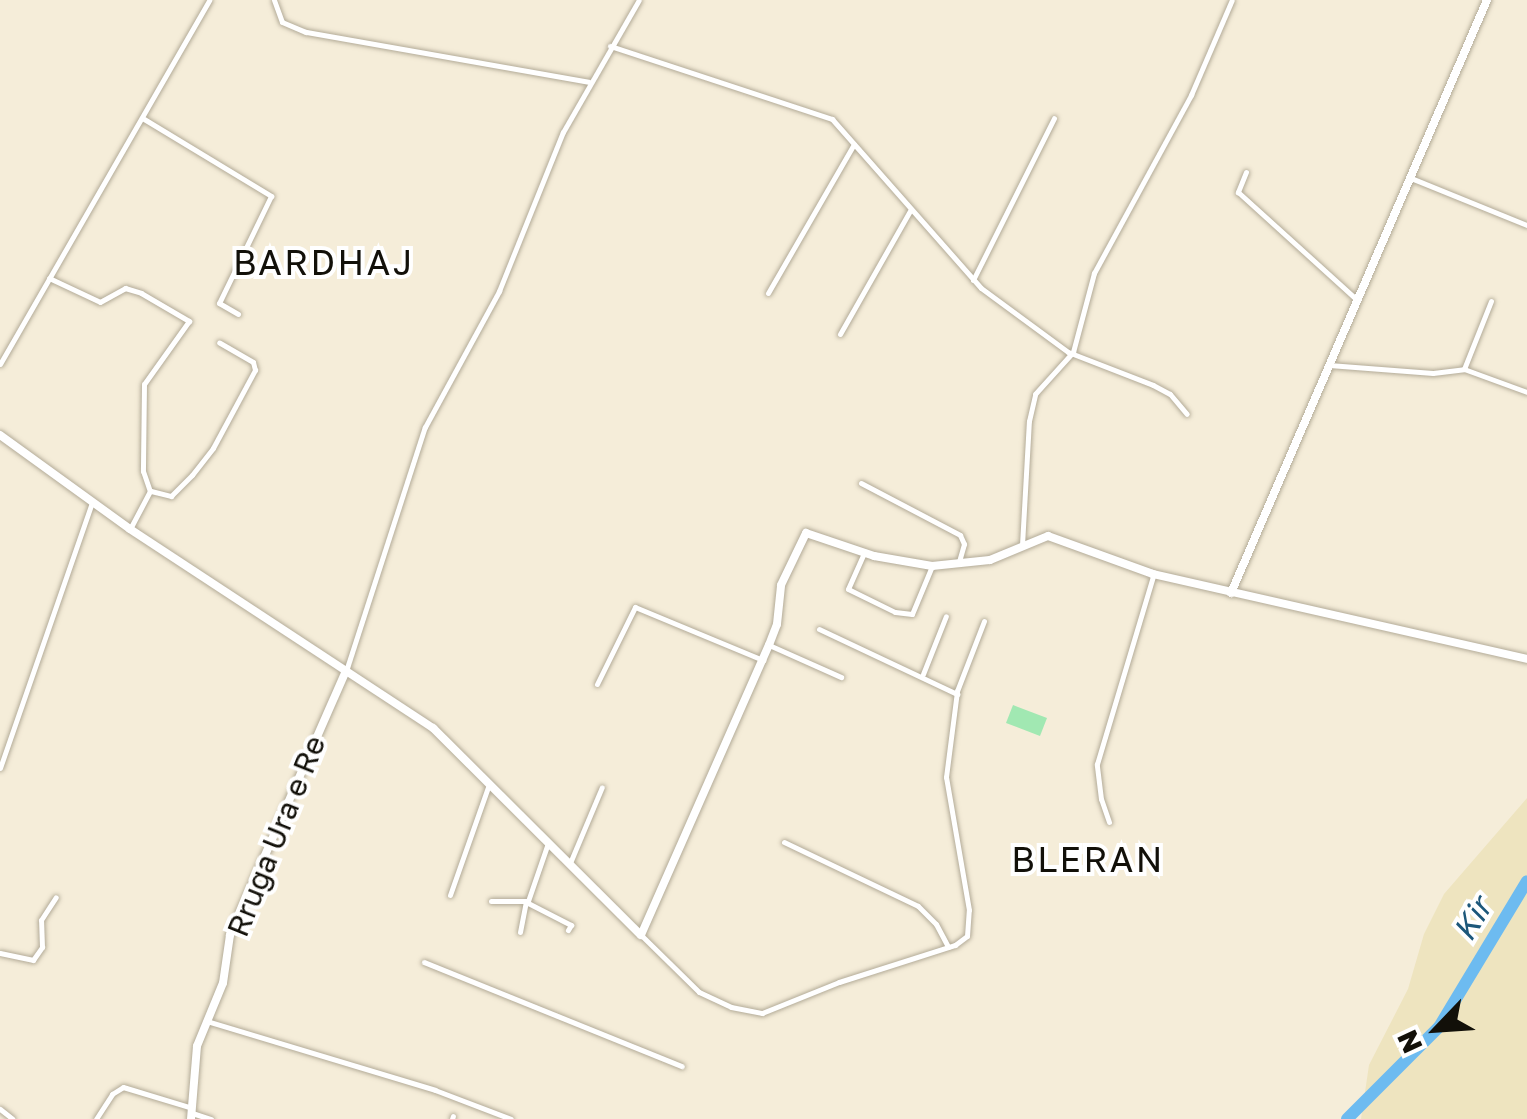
<!DOCTYPE html>
<html>
<head>
<meta charset="utf-8">
<style>
	body { margin:0 }
	#map { position:relative; width:1527px; height:1119px; overflow:hidden; background:#f5edd9; font-family:"Golos Text",sans-serif }
	div>[style] { position:absolute }
	.green>* { inset:0; background:#a1e8b2 }
	.sand>* { inset:0; background:#eee4bf }
	.river>* { height:12px; margin:-6px; padding:0 6px; transform-origin:6px; border-radius:6px; background:#6dbbf0 }
	.roads { filter:drop-shadow(0 0 2px #b3ab98) drop-shadow(0 0 2px #b3ab98) }
	.street>* { height:5px; margin:-2.5px; padding:0 2.5px; transform-origin:2.5px; border-radius:2.5px; background:#fff }
	.secondary>* { height:8px; margin:-4px; padding:0 4px; transform-origin:4px; border-radius:4px; background:#fff }
	span { translate:-50% -50%; white-space:nowrap; text-align:center; line-height:1.15; -webkit-text-stroke:8px #fff; paint-order:stroke }
	.street-label { font-size:30px; color:#121009 }
	.water-label { font-size:32px; color:#1c577a; font-style:italic }
	.quarter-label { font-size:35px; color:#121009; letter-spacing:2.5px }
	.north { position:absolute; left:1387px; top:979px; width:100px; height:100px; -webkit-text-stroke:8px #fff; paint-order:stroke; rotate:245deg; font-size:28px; font-weight:700; line-height:40px; text-align:center; color:#121009 }
	.north::after { content:''; display:block; margin:auto; width:35px; height:45px; background:#121009; clip-path:polygon(50% 0,100% 100%,50% 72%,0 100%) }
</style>
</head>
<body>
<div id="map">
	<div class="green">
		<div style="clip-path:polygon(1013px 705px,1047px 718px,1040px 736px,1006px 723px)"></div>
	</div>
	<div class="sand">
		<div style="clip-path:polygon(1527px 798px,1527px 1119px,1361px 1119px,1369px 1065px,1408px 989px,1424px 934px,1444px 894px)"></div>
	</div>
	<div class="river">
		<div style="left:1347px;top:1119px;width:130px;rotate:-45deg"></div>
		<div style="left:1439px;top:1027px;width:170px;rotate:-58.9deg"></div>
	</div>
	<div class="roads">
		<div class="street">
			<div style="left:274px;top:0;width:23px;rotate:70deg"></div>
			<div style="left:282px;top:22px;width:26px;rotate:23deg"></div>
			<div style="left:306px;top:32px;width:287px;rotate:10deg"></div>
			<div style="left:610px;top:46px;width:234px;rotate:18.2deg"></div>
			<div style="left:832px;top:119px;width:225px;rotate:48.6deg"></div>
			<div style="left:981px;top:288px;width:108px;rotate:36.3deg"></div>
			<div style="left:1068px;top:352px;width:91px;rotate:21.2deg"></div>
			<div style="left:1153px;top:385px;width:19px;rotate:28deg"></div>
			<div style="left:1170px;top:394px;width:26px;rotate:50deg"></div>
			<div style="left:144px;top:119px;width:149px;rotate:31.2deg"></div>
			<div style="left:271px;top:196px;width:119px;rotate:115.9deg"></div>
			<div style="left:219px;top:303px;width:22px;rotate:30deg"></div>
			<div style="left:1246px;top:172px;width:22px;rotate:112deg"></div>
			<div style="left:1238px;top:192px;width:161px;rotate:42.2deg"></div>
			<div style="left:1411px;top:178px;width:125px;rotate:22.1deg"></div>
			<div style="left:49px;top:278px;width:56px;rotate:25.2deg"></div>
			<div style="left:100px;top:302px;width:29px;rotate:-29deg"></div>
			<div style="left:125px;top:288px;width:17px;rotate:17deg"></div>
			<div style="left:141px;top:293px;width:56px;rotate:30.3deg"></div>
			<div style="left:189px;top:321px;width:77px;rotate:125.5deg"></div>
			<div style="left:144px;top:384px;width:87px;rotate:90.7deg"></div>
			<div style="left:143px;top:471px;width:21px;rotate:71deg"></div>
			<div style="left:150px;top:491px;width:43px;rotate:117.8deg"></div>
			<div style="left:973px;top:280px;width:181px;rotate:-63.4deg"></div>
			<div style="left:768px;top:293px;width:172px;rotate:-60deg"></div>
			<div style="left:840px;top:334px;width:142px;rotate:-60.4deg"></div>
			<div style="left:0;top:364px;width:420px;rotate:-60.1deg"></div>
			<div style="left:1329px;top:365px;width:104px;rotate:4.4deg"></div>
			<div style="left:1433px;top:373px;width:31px;rotate:-7deg"></div>
			<div style="left:1464px;top:369px;width:73px;rotate:-68.3deg"></div>
			<div style="left:1464px;top:369px;width:67px;rotate:20.1deg"></div>
			<div style="left:861px;top:483px;width:112px;rotate:27.7deg"></div>
			<div style="left:960px;top:535px;width:10px;rotate:66deg"></div>
			<div style="left:964px;top:544px;width:19px;rotate:106deg"></div>
			<div style="left:151px;top:491px;width:21px;rotate:14deg"></div>
			<div style="left:171px;top:496px;width:30px;rotate:-45deg"></div>
			<div style="left:192px;top:475px;width:34px;rotate:-52deg"></div>
			<div style="left:213px;top:448px;width:89px;rotate:-61.7deg"></div>
			<div style="left:255px;top:370px;width:8px;rotate:-104deg"></div>
			<div style="left:253px;top:362px;width:39px;rotate:-150deg"></div>
			<div style="left:1022px;top:545px;width:124px;rotate:-86.8deg"></div>
			<div style="left:1029px;top:421px;width:28px;rotate:-77deg"></div>
			<div style="left:1035px;top:394px;width:57px;rotate:-47.9deg"></div>
			<div style="left:1073px;top:352px;width:82px;rotate:-75.1deg"></div>
			<div style="left:1094px;top:273px;width:203px;rotate:-61.4deg"></div>
			<div style="left:1191px;top:95px;width:103px;rotate:-66.7deg"></div>
			<div style="left:864px;top:553px;width:39px;rotate:114deg"></div>
			<div style="left:848px;top:589px;width:52px;rotate:26.1deg"></div>
			<div style="left:895px;top:612px;width:17px;rotate:7deg"></div>
			<div style="left:912px;top:614px;width:52px;rotate:-67.4deg"></div>
			<div style="left:819px;top:629px;width:153px;rotate:25.2deg"></div>
			<div style="left:769px;top:645px;width:79px;rotate:24deg"></div>
			<div style="left:346px;top:671px;width:256px;rotate:-72.1deg"></div>
			<div style="left:425px;top:427px;width:155px;rotate:-61.4deg"></div>
			<div style="left:499px;top:291px;width:171px;rotate:-68.1deg"></div>
			<div style="left:563px;top:132px;width:152px;rotate:-60.1deg"></div>
			<div style="left:923px;top:674px;width:62px;rotate:-68.4deg"></div>
			<div style="left:597px;top:684px;width:86px;rotate:-63.7deg"></div>
			<div style="left:635px;top:607px;width:139px;rotate:22.5deg"></div>
			<div style="left:0;top:768px;width:281px;rotate:-70.9deg"></div>
			<div style="left:1109px;top:822px;width:24px;rotate:-109deg"></div>
			<div style="left:1101px;top:799px;width:35px;rotate:-97deg"></div>
			<div style="left:1097px;top:764px;width:196px;rotate:-73.4deg"></div>
			<div style="left:784px;top:842px;width:148px;rotate:25.5deg"></div>
			<div style="left:918px;top:906px;width:25px;rotate:45deg"></div>
			<div style="left:936px;top:924px;width:26px;rotate:62deg"></div>
			<div style="left:570px;top:863px;width:82px;rotate:-67.2deg"></div>
			<div style="left:450px;top:895px;width:118px;rotate:-70.6deg"></div>
			<div style="left:491px;top:901px;width:37px"></div>
			<div style="left:528px;top:901px;width:61px;rotate:-71deg"></div>
			<div style="left:520px;top:932px;width:31px;rotate:-79deg"></div>
			<div style="left:526px;top:902px;width:51px;rotate:27.1deg"></div>
			<div style="left:571px;top:925px;width:6px;rotate:121deg"></div>
			<div style="left:641px;top:935px;width:81px;rotate:44.5deg"></div>
			<div style="left:699px;top:992px;width:35px;rotate:25deg"></div>
			<div style="left:731px;top:1007px;width:32px;rotate:11deg"></div>
			<div style="left:762px;top:1013px;width:83px;rotate:-21.9deg"></div>
			<div style="left:839px;top:982px;width:122px;rotate:-17.7deg"></div>
			<div style="left:955px;top:945px;width:15px;rotate:-37deg"></div>
			<div style="left:967px;top:936px;width:26px;rotate:-86deg"></div>
			<div style="left:969px;top:910px;width:135px;rotate:-99.8deg"></div>
			<div style="left:946px;top:777px;width:87px;rotate:-82.7deg"></div>
			<div style="left:957px;top:691px;width:75px;rotate:-68.9deg"></div>
			<div style="left:0;top:953px;width:34px;rotate:12deg"></div>
			<div style="left:33px;top:960px;width:16px;rotate:-55deg"></div>
			<div style="left:42px;top:947px;width:27px;rotate:-92deg"></div>
			<div style="left:41px;top:920px;width:27px;rotate:-57deg"></div>
			<div style="left:424px;top:962px;width:278px;rotate:22deg"></div>
			<div style="left:207px;top:1021px;width:238px;rotate:16.8deg"></div>
			<div style="left:435px;top:1090px;width:81px;rotate:20.9deg"></div>
			<div style="left:0;top:1109px;width:16px;rotate:38deg"></div>
			<div style="left:192px;top:1113px;width:20px;rotate:18deg"></div>
			<div style="left:96px;top:1119px;width:30px;rotate:-57deg"></div>
			<div style="left:112px;top:1094px;width:13px;rotate:-32deg"></div>
			<div style="left:123px;top:1087px;width:72px;rotate:16.9deg"></div>
			<div style="left:452px;top:1119px;width:3px;rotate:-72deg"></div>
		</div>
		<div class="secondary">
			<div style="left:0;top:435px;width:160px;rotate:35.9deg"></div>
			<div style="left:130px;top:529px;width:363px;rotate:33.3deg"></div>
			<div style="left:433px;top:728px;width:293px;rotate:44.9deg"></div>
			<div style="left:641px;top:935px;width:317px;rotate:-66.2deg"></div>
			<div style="left:769px;top:645px;width:22px;rotate:-69deg"></div>
			<div style="left:777px;top:624px;width:39px;rotate:-84deg"></div>
			<div style="left:781px;top:585px;width:58px;rotate:-64.3deg"></div>
			<div style="left:806px;top:533px;width:72px;rotate:18.7deg"></div>
			<div style="left:874px;top:556px;width:59px;rotate:9.8deg"></div>
			<div style="left:932px;top:566px;width:58px;rotate:-5.9deg"></div>
			<div style="left:990px;top:560px;width:63px;rotate:-22.5deg"></div>
			<div style="left:1048px;top:536px;width:112px;rotate:19.9deg"></div>
			<div style="left:1153px;top:574px;width:384px;rotate:12.8deg"></div>
			<div style="left:1231px;top:593px;width:646px;rotate:-66.65deg"></div>
			<div style="left:191px;top:1119px;width:73px;rotate:-85.3deg"></div>
			<div style="left:197px;top:1046px;width:68px;rotate:-67.6deg"></div>
			<div style="left:223px;top:983px;width:49px;rotate:-81.7deg"></div>
			<div style="left:230px;top:935px;width:288px;rotate:-66.3deg"></div>
		</div>
	</div>
	<div class="street-label">
		<span style="left:276px;top:836px;rotate:-68deg">Rruga Ura e Re</span>
	</div>
	<div class="water-label">
		<span style="left:1472px;top:919px;rotate:-59deg">Kir</span>
	</div>
	<div class="quarter-label">
		<span style="left:324px;top:262px">BARDHAJ</span>
		<span style="left:1088px;top:859px">BLERAN</span>
	</div>
	<div class="north">N</div>
</div>
</body>
</html>
